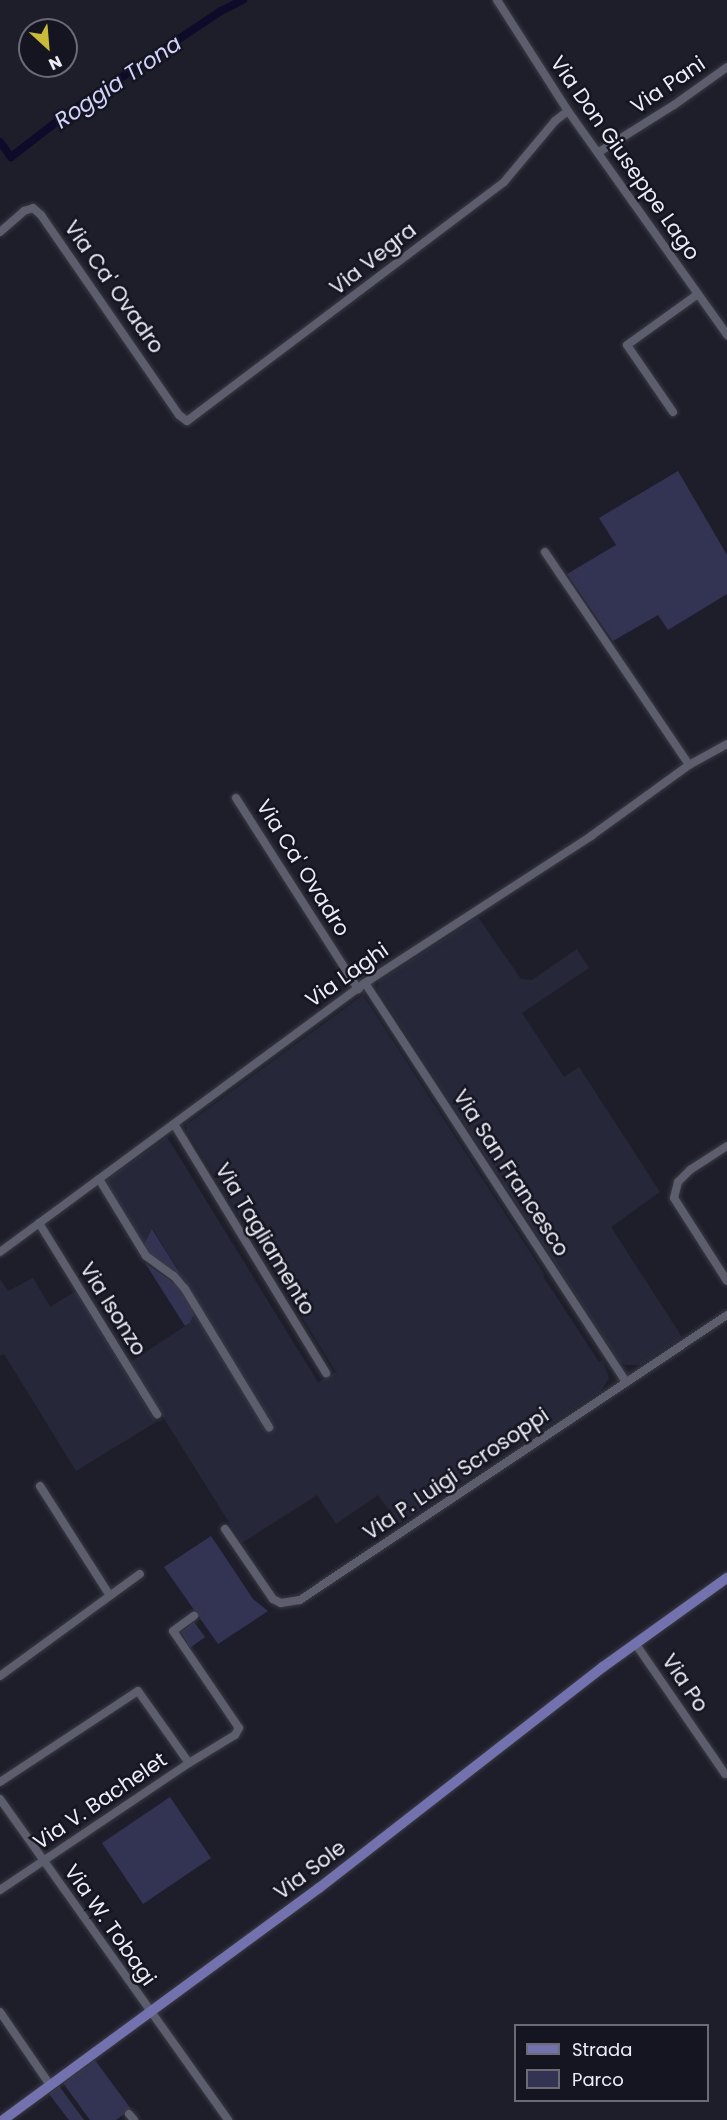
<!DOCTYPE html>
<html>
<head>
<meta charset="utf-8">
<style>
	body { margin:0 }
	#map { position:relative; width:727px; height:2120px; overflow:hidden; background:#1e1e2b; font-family:Poppins,sans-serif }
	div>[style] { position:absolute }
	.built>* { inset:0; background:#262739 }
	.green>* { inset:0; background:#333453 }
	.canal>* { height:8px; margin:-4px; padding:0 4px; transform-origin:4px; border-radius:4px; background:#0e0b2a }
	.roads { filter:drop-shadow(0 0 2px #3a3a45) drop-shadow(0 0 2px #3a3a45) }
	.minor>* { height:8px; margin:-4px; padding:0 4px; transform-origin:4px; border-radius:4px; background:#5d5e6d }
	.major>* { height:10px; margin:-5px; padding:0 5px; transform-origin:5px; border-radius:5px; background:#7372ae }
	span { translate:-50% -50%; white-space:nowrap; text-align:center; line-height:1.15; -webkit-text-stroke:5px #151521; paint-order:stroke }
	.street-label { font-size:21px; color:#ebecf5 }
	.water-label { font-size:22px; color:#d2d4fc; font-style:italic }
	.legend { position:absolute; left:514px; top:2024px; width:195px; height:78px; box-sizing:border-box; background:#151521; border:2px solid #6b6b76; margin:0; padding:8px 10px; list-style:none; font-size:18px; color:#ebecf5 }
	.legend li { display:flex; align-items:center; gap:12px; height:30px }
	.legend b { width:30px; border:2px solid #6b6b76 }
	.north { position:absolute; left:18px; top:18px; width:60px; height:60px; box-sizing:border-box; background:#151521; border:2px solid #6b6b76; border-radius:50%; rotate:154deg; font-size:16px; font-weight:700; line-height:24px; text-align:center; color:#ebecf5 }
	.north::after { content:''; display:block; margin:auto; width:21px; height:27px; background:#c9ba3a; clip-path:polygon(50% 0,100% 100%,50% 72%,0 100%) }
</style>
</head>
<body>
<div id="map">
	<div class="built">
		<div style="clip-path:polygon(478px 917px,521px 979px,532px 980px,577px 949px,589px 968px,522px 1013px,564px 1077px,579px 1067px,660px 1192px,611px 1227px,682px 1337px,640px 1365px,625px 1365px,618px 1360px,377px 989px,379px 981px)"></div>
		<div style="clip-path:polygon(363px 995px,545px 1275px,543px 1276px,599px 1362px,603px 1360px,609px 1378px,601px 1391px,517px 1446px,513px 1441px,482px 1462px,485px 1468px,399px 1524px,378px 1495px,336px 1524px,317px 1495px,242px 1543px,125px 1356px,132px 1361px,190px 1323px,194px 1314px,272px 1424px,153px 1229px,143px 1246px,106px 1185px,106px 1180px,167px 1137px,318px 1382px,336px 1372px,187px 1131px,186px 1125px)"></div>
		<div style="clip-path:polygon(33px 1278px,50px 1307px,76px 1291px,156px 1422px,76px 1471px,4px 1354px,0 1356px,0 1279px,8px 1291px)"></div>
	</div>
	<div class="green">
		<div style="clip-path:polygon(678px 471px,727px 555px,727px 594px,668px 630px,658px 615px,613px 641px,567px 574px,616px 545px,599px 518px)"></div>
		<div style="clip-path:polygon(152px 1229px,185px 1282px,178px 1273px,151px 1257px,143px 1246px)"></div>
		<div style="clip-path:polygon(145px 1263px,176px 1284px,193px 1309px,194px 1314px,190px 1323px,185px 1326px)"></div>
		<div style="clip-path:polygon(211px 1536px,253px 1599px,268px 1611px,218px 1644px,164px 1567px)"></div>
		<div style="clip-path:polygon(194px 1622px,205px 1637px,190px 1648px,181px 1632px)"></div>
		<div style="clip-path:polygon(170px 1797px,211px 1858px,143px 1904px,102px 1843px)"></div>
		<div style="clip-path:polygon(95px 2060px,131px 2109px,116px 2120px,90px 2120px,63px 2083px)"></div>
		<div style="clip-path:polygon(59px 2086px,84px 2120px,69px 2120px,49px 2094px)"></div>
	</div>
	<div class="canal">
		<div style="left:0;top:142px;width:19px;rotate:54deg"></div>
		<div style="left:11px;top:157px;width:72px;rotate:-37.7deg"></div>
		<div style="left:68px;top:113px;width:184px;rotate:-33.7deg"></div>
		<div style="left:221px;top:11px;width:25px;rotate:-27deg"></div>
	</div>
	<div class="roads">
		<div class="minor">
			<div style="left:497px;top:0;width:132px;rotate:57.4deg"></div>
			<div style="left:568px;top:111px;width:275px;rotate:54.6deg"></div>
			<div style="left:599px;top:152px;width:89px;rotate:-32.1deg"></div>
			<div style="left:674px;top:105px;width:65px;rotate:-35.6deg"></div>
			<div style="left:0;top:232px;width:32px;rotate:-41deg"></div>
			<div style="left:24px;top:211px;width:9px;rotate:-18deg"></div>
			<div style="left:33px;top:208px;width:11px;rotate:41deg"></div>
			<div style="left:41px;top:215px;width:243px;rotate:55.4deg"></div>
			<div style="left:179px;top:415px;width:10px;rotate:37deg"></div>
			<div style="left:187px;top:421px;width:397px;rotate:-37deg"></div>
			<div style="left:504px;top:182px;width:80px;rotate:-50.1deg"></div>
			<div style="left:555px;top:121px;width:16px;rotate:-38deg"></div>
			<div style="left:673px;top:412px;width:81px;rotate:-124.5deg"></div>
			<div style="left:627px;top:345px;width:87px;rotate:-35.7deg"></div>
			<div style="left:545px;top:552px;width:257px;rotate:55.9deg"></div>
			<div style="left:236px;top:798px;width:227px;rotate:57.4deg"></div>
			<div style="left:365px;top:983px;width:477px;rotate:56.8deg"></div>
			<div style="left:174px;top:1124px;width:292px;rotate:58.6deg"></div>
			<div style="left:727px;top:1146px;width:44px;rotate:147deg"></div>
			<div style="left:690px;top:1170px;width:17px;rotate:135deg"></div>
			<div style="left:678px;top:1182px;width:16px;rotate:104deg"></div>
			<div style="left:674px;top:1198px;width:98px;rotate:57.4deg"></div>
			<div style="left:99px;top:1179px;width:90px;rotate:58.6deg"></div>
			<div style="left:146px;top:1256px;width:34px;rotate:36deg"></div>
			<div style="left:174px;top:1276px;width:17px;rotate:50deg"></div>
			<div style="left:185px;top:1289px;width:162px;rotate:58.7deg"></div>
			<div style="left:39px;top:1223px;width:225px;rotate:58.3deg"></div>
			<div style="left:0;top:1252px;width:453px;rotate:-36.4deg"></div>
			<div style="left:365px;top:983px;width:270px;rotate:-33deg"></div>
			<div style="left:591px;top:836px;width:121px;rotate:-35.9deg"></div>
			<div style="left:689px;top:765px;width:43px;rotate:-28.9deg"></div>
			<div style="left:40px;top:1486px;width:130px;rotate:57.5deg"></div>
			<div style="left:225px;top:1529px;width:85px;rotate:55.6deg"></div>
			<div style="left:273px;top:1599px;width:9px;rotate:27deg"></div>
			<div style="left:281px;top:1603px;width:19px;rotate:-9deg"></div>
			<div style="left:300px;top:1600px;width:513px;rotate:-33.72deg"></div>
			<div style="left:635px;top:1643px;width:159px;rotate:55.5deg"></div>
			<div style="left:0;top:1676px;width:173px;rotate:-36.1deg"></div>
			<div style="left:189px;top:1763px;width:54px;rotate:-31.3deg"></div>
			<div style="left:235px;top:1735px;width:8px;rotate:-60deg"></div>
			<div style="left:239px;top:1728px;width:117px;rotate:-124.2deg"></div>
			<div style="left:173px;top:1631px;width:26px;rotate:-36deg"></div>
			<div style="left:0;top:1782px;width:165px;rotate:-33.4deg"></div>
			<div style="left:138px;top:1691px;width:88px;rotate:54.7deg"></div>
			<div style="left:189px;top:1763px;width:228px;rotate:146.1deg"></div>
			<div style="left:0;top:1799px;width:394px;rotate:54.6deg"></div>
			<div style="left:0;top:2012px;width:88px;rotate:55.6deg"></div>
			<div style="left:129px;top:2114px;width:8px;rotate:50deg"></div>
		</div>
		<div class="major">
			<div style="left:3px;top:2120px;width:392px;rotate:-36.3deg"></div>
			<div style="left:319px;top:1888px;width:360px;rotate:-37.9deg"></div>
			<div style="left:603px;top:1667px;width:153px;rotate:-35.7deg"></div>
		</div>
	</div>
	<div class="street-label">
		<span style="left:668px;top:85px;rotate:-34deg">Via Pani</span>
		<span style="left:625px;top:158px;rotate:55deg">Via Don Giuseppe Lago</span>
		<span style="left:373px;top:259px;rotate:-38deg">Via Vegra</span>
		<span style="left:114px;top:287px;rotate:55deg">Via Ca' Ovadro</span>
		<span style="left:303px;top:868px;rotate:58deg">Via Ca' Ovadro</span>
		<span style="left:347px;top:975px;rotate:-35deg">Via Laghi</span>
		<span style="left:511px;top:1173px;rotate:57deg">Via San Francesco</span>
		<span style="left:265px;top:1239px;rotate:59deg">Via Tagliamento</span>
		<span style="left:113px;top:1309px;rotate:58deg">Via Isonzo</span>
		<span style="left:456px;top:1474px;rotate:-34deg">Via P. Luigi Scrosoppi</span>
		<span style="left:685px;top:1683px;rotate:56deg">Via Po</span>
		<span style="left:100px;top:1801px;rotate:-34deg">Via V. Bachelet</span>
		<span style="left:310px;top:1870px;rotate:-37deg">Via Sole</span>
		<span style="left:110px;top:1925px;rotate:55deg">Via W. Tobagi</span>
	</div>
	<div class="water-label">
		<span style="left:118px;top:82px;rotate:-34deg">Roggia Trona</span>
	</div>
	<ul class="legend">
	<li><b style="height:8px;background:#7372ae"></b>Strada</li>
	<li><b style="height:16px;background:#333453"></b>Parco</li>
	</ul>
	<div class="north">N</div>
</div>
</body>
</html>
